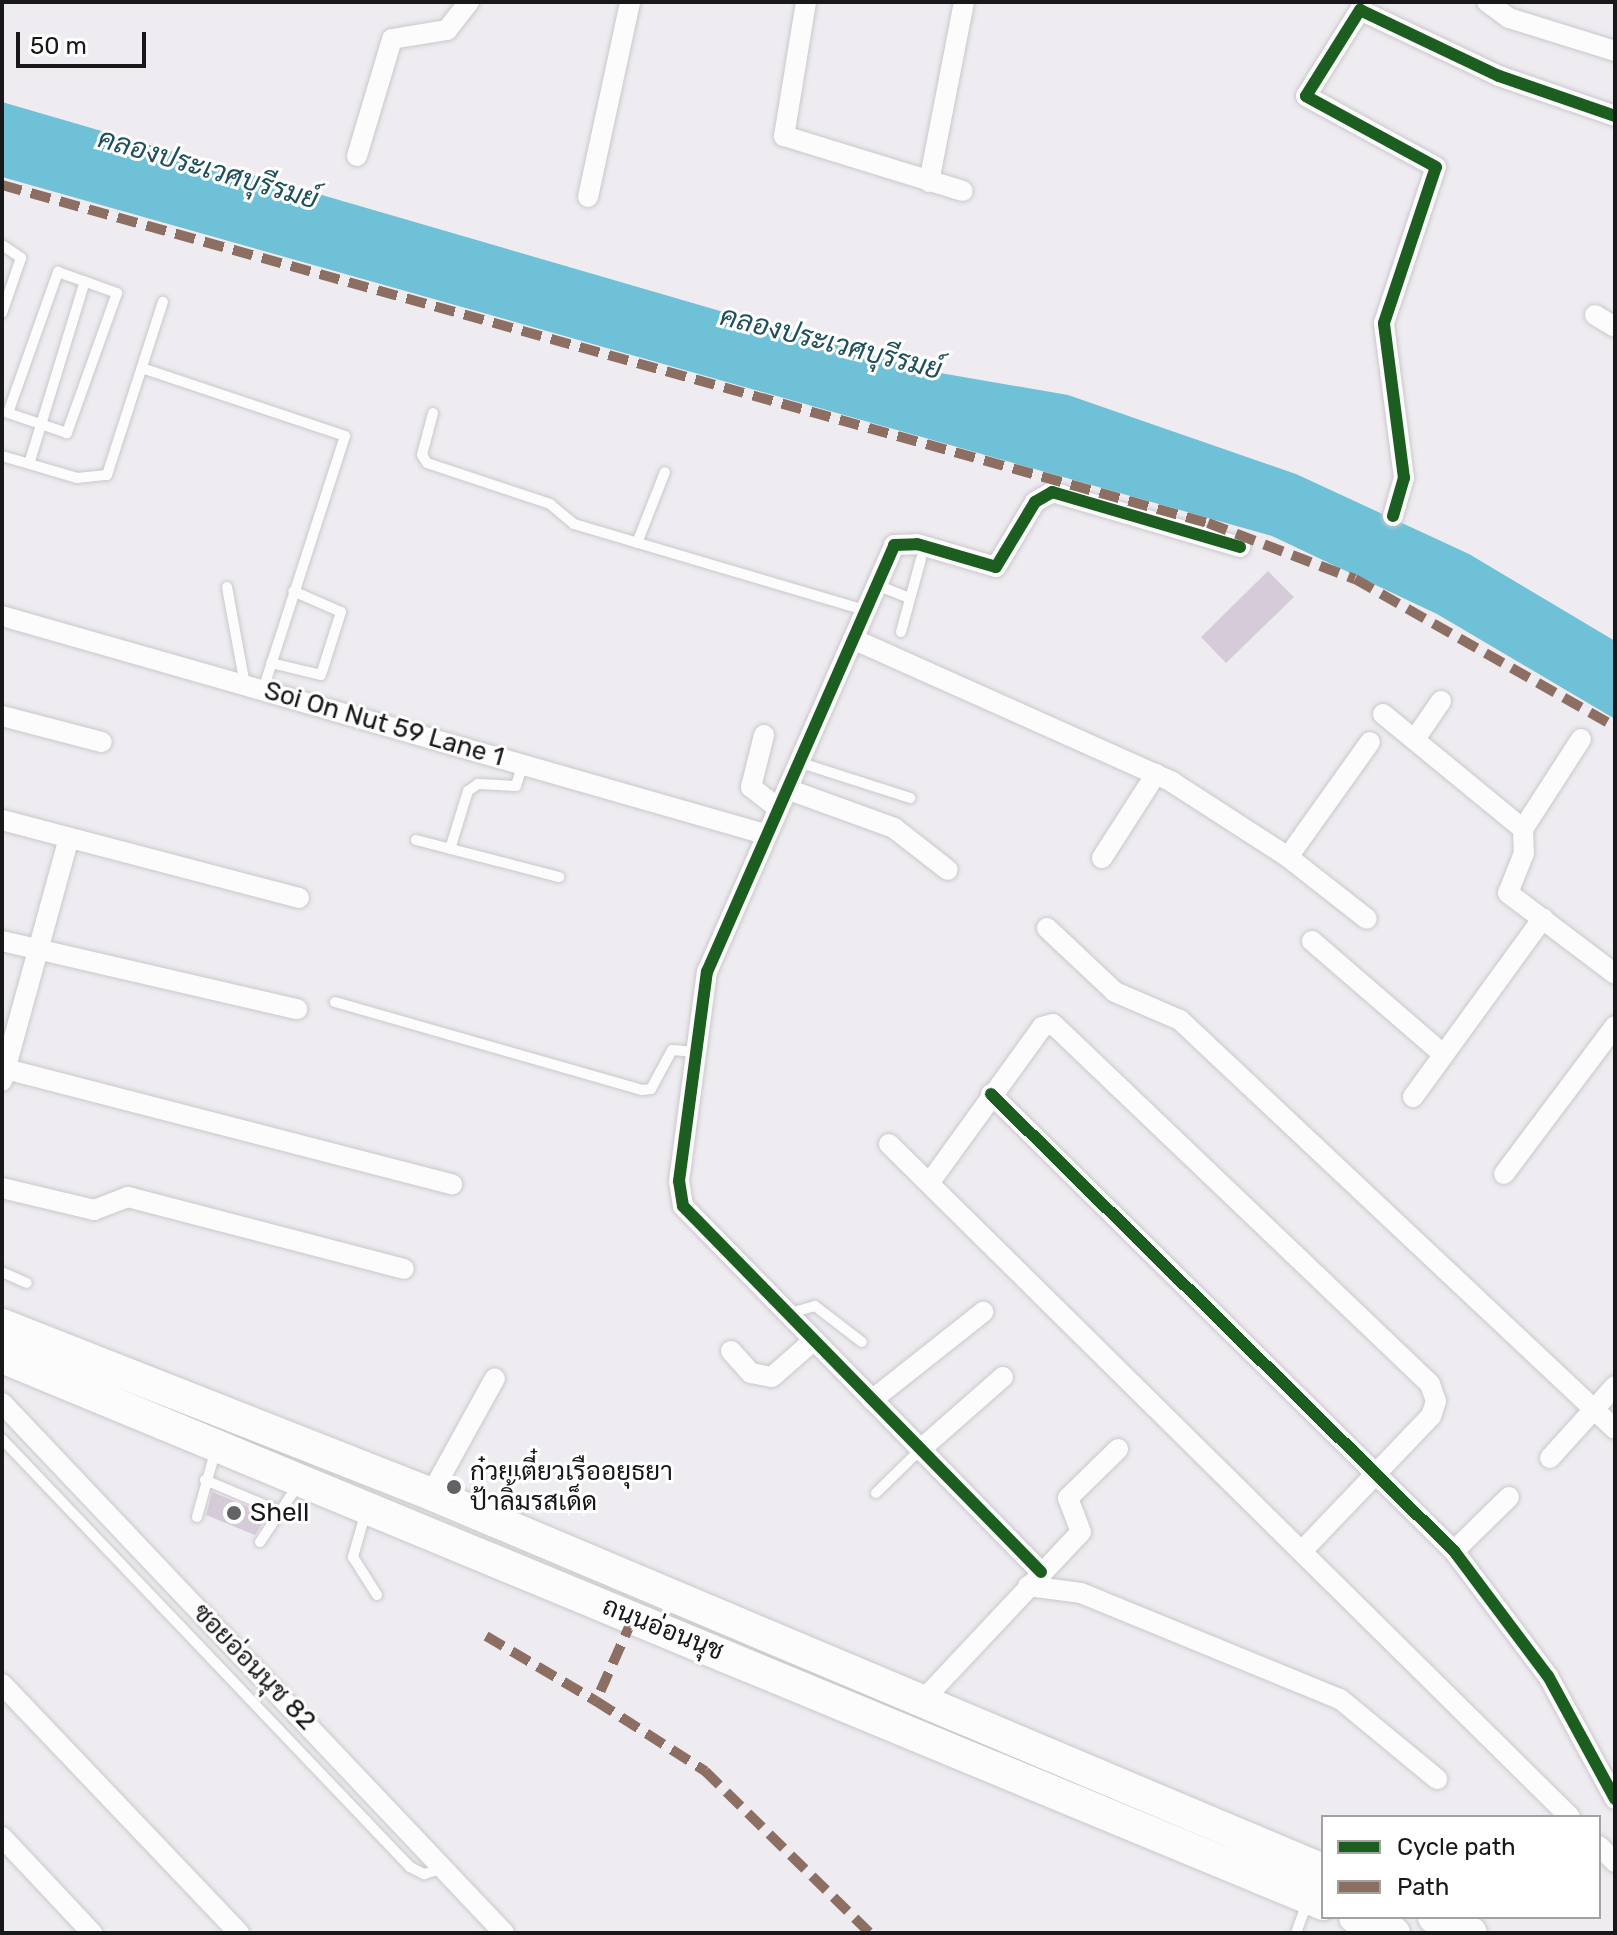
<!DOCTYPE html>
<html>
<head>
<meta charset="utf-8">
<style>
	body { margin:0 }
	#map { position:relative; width:1617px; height:1935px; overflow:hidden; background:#eeecf0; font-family:Rubik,Sarabun,sans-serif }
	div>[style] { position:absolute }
	.water>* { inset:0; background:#6ec1d7 }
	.building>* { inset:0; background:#d6cbd9 }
	.roads { filter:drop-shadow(0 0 2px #cac8cb) drop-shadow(0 0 2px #cac8cb) }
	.service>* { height:10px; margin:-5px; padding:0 5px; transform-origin:5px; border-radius:5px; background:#fcfcfd }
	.minor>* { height:20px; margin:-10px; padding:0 10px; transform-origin:10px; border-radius:10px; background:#fcfcfd }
	.primary>* { height:32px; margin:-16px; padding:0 16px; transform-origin:16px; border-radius:16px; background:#fcfcfd }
	.quiet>* { height:10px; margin-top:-5px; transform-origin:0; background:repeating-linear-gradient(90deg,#8d6e63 0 20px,transparent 0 30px) }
	.cycleway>* { height:12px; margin:-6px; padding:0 6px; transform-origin:6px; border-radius:6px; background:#1b5e20 }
	.dots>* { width:22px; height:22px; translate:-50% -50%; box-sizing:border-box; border:4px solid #fff; border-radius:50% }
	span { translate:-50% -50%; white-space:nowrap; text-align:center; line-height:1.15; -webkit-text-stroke:6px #fff; paint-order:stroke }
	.street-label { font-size:26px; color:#181719 }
	.poi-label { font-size:26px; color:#181719 }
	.left { translate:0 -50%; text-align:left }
	.water-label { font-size:28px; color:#1e4f5c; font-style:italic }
	.frame { position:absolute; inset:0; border:4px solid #181719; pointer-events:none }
	.legend { position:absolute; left:1321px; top:1815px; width:280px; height:104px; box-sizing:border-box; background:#fff; border:2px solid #a3a2a3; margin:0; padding:10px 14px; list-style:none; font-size:24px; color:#181719 }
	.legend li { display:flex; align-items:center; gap:16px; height:40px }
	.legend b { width:40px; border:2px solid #a3a2a3 }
	.scale { position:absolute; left:16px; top:32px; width:130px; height:36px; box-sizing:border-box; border:4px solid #181719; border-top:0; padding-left:10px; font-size:24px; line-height:28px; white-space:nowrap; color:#181719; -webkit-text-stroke:6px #fff; paint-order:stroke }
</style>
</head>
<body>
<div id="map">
	<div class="water">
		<div style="clip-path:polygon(2px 102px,923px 370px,1068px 395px,1296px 474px,1469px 554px,1615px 641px,1615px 719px,1437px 614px,1272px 536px,2px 177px)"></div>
	</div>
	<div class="building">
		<div style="clip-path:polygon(1268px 571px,1294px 597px,1226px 663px,1201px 637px)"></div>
		<div style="clip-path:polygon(212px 1492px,268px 1515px,255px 1535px,206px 1515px)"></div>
	</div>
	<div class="roads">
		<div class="service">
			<div style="left:2px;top:245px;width:23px;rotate:34deg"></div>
			<div style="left:21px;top:258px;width:58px;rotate:109.1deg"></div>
			<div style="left:58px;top:272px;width:63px;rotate:19.6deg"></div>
			<div style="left:117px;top:293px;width:149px;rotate:109.7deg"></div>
			<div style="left:67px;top:433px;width:62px;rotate:-161.3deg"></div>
			<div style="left:8px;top:413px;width:150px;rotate:-70.5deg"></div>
			<div style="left:142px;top:368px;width:214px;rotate:18.5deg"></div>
			<div style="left:345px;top:436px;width:267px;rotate:107.9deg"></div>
			<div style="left:433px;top:413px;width:43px;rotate:104.7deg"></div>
			<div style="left:422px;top:455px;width:9px;rotate:58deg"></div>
			<div style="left:427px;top:463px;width:130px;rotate:18.4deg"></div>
			<div style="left:550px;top:504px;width:31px;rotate:40deg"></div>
			<div style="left:574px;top:524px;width:306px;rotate:16.5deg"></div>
			<div style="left:2px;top:456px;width:78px;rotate:16.3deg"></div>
			<div style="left:77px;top:478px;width:30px;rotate:-6deg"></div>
			<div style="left:107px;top:475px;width:182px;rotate:-72.1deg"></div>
			<div style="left:29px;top:464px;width:191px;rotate:-73deg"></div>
			<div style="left:637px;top:543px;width:76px;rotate:-68.5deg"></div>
			<div style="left:877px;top:585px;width:35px;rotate:22deg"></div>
			<div style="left:227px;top:587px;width:100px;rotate:79.6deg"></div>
			<div style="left:901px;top:632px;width:76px;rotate:-74.7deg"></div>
			<div style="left:271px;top:663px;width:51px;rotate:13.5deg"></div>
			<div style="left:321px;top:675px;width:66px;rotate:-72.4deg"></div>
			<div style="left:341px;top:612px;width:52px;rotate:-156.4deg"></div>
			<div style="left:798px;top:762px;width:118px;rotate:17.8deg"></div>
			<div style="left:416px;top:840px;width:148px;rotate:14.5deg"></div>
			<div style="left:450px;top:849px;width:61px;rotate:-72.8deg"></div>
			<div style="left:468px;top:791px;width:12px;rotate:-35deg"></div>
			<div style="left:478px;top:784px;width:38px;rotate:3deg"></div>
			<div style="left:516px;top:786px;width:24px;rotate:-73deg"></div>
			<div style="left:335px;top:1002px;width:319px;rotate:16deg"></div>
			<div style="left:642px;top:1090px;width:9px;rotate:-6deg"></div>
			<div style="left:651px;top:1089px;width:44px;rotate:-61.7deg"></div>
			<div style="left:672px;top:1050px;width:21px;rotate:5deg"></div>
			<div style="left:2px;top:1272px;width:27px;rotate:24deg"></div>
			<div style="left:787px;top:1314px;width:29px;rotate:-16deg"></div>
			<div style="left:815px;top:1306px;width:59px;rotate:37.5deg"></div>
			<div style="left:2px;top:1439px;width:591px;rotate:46.37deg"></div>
			<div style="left:410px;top:1867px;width:16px;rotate:27deg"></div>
			<div style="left:424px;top:1874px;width:19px;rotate:-16deg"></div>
			<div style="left:205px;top:1480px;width:86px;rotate:22.7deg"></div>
			<div style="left:876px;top:1493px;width:63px;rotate:-44.4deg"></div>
			<div style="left:366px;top:1511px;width:48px;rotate:105.8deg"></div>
			<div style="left:353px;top:1557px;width:45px;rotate:57.7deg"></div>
			<div style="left:197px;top:1517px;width:67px;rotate:-74.5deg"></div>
			<div style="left:260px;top:1542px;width:69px;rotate:-56.3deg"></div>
			<div style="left:1296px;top:1933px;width:35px;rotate:-70deg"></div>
		</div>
		<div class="minor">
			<div style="left:806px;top:2px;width:136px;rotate:99.3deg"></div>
			<div style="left:784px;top:136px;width:187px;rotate:17.1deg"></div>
			<div style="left:1487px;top:2px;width:27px;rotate:36deg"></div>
			<div style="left:1509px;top:18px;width:111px;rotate:17.3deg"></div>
			<div style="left:357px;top:156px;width:122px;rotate:-73.3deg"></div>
			<div style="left:392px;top:39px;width:56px;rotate:-9.3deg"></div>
			<div style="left:447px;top:30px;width:36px;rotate:-52deg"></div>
			<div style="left:929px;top:182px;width:183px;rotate:-79deg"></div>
			<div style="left:588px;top:197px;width:199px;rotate:-77.8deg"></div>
			<div style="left:1595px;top:315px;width:23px;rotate:31deg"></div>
			<div style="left:1393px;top:516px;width:40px;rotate:-74deg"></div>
			<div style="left:1404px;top:478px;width:156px;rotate:-97.4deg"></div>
			<div style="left:1384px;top:323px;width:164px;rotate:-71.6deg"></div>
			<div style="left:1436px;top:167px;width:148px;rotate:-151.4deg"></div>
			<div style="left:1306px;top:96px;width:102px;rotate:-57.9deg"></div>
			<div style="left:1360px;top:10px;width:154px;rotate:25.4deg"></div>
			<div style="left:1499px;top:76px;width:123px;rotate:19deg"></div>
			<div style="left:2px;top:616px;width:794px;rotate:15.95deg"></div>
			<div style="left:853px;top:639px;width:350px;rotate:24.1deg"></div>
			<div style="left:1172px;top:782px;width:138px;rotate:32.9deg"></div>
			<div style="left:1288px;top:857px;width:100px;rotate:38.1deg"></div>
			<div style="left:1383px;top:714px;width:181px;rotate:39.4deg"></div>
			<div style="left:1523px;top:829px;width:24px;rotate:88deg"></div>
			<div style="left:1524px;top:853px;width:43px;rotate:111.8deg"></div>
			<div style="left:1508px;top:893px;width:134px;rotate:37.1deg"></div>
			<div style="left:2px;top:716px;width:103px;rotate:14.6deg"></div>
			<div style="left:764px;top:735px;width:54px;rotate:104deg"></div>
			<div style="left:751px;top:787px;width:33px;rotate:38deg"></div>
			<div style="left:1415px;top:739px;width:46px;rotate:-55.6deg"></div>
			<div style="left:787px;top:789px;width:114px;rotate:20deg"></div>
			<div style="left:894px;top:828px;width:68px;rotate:37.9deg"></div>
			<div style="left:2px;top:820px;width:307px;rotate:14.7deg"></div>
			<div style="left:1523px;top:829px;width:107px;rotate:-57.2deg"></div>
			<div style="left:1288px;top:857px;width:141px;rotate:-54.5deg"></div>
			<div style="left:1102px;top:858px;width:100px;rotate:-57.3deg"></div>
			<div style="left:1047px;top:928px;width:93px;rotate:43.3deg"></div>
			<div style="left:1115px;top:992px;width:71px;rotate:23.3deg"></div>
			<div style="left:1180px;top:1020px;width:597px;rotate:43.24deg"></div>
			<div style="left:2px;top:941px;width:303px;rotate:13deg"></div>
			<div style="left:1312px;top:941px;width:174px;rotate:40.8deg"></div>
			<div style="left:2px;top:1068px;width:465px;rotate:14.5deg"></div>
			<div style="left:2px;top:1081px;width:252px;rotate:-74.6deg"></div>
			<div style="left:991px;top:1094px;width:651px;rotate:44.63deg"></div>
			<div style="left:1454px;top:1551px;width:156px;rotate:53.1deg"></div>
			<div style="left:1548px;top:1676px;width:140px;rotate:61.4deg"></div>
			<div style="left:1413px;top:1097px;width:221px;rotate:-54deg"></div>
			<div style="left:889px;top:1144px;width:957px;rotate:44.66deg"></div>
			<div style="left:1504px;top:1174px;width:185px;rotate:-53.1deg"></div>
			<div style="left:930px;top:1182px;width:191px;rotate:-54.1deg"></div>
			<div style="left:1042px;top:1027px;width:11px;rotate:-15deg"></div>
			<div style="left:1053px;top:1024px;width:521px;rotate:43.68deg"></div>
			<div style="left:1430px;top:1384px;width:18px;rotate:71deg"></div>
			<div style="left:1436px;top:1401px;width:16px;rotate:108deg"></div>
			<div style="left:1431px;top:1416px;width:185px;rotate:133.7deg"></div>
			<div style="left:2px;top:1188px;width:95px;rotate:13.4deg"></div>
			<div style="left:94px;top:1210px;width:36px;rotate:-21deg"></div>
			<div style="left:128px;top:1197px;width:285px;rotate:14.6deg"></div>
			<div style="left:731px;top:1351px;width:30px;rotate:48deg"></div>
			<div style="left:751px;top:1373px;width:21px;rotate:11deg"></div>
			<div style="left:772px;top:1377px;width:55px;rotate:-41.3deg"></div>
			<div style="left:872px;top:1400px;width:142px;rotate:-38.4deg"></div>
			<div style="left:2px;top:1403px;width:730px;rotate:46.55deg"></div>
			<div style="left:921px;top:1449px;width:109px;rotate:-41.3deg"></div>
			<div style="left:1550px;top:1458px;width:97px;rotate:-47.9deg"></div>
			<div style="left:431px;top:1494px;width:132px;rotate:-61.1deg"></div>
			<div style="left:1454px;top:1551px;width:77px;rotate:-44.5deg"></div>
			<div style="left:1041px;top:1572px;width:512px;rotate:-134.37deg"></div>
			<div style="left:683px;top:1206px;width:25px;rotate:-99deg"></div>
			<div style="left:679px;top:1181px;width:211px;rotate:-82.4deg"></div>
			<div style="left:707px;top:972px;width:466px;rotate:-66.3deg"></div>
			<div style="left:894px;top:545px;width:23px;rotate:-2deg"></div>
			<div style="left:917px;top:544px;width:82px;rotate:16.2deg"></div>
			<div style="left:996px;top:567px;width:76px;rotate:-59deg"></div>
			<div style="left:1035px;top:502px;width:20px;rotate:-30deg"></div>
			<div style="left:1052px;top:492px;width:196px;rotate:16.3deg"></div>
			<div style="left:1028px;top:1586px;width:53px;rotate:7.5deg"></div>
			<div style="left:1081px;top:1593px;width:280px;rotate:22.3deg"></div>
			<div style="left:1340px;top:1699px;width:126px;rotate:39.5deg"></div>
			<div style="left:2px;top:1684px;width:344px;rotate:46.4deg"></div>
			<div style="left:924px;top:1699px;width:229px;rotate:-46.8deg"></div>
			<div style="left:1081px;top:1532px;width:36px;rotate:-111deg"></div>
			<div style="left:1068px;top:1498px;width:70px;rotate:-44.4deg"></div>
			<div style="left:2px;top:1837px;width:132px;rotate:46.8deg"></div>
			<div style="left:1599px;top:1846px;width:23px;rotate:45deg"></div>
		</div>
		<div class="primary">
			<div style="left:2px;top:1325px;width:461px;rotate:21.5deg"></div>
			<div style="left:431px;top:1494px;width:968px;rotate:22.86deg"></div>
			<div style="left:2px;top:1357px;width:1430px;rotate:22.49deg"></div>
			<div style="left:1355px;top:1917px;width:42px;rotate:22.3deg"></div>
			<div style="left:1434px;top:1917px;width:40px;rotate:23.4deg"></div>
		</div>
	</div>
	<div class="quiet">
		<div style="left:2px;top:185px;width:1252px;rotate:15.66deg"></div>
		<div style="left:1208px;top:523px;width:157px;rotate:20.9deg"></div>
		<div style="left:1355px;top:579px;width:299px;rotate:29.6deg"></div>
		<div style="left:633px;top:1618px;width:91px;rotate:114deg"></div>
		<div style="left:596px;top:1701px;width:130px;rotate:32.7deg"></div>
		<div style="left:705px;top:1771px;width:231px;rotate:44.5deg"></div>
		<div style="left:486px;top:1636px;width:128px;rotate:30.6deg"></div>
	</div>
	<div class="cycleway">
		<div style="left:1393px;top:516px;width:40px;rotate:-74deg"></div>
		<div style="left:1404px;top:478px;width:156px;rotate:-97.4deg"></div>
		<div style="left:1384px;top:323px;width:164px;rotate:-71.6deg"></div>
		<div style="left:1436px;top:167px;width:148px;rotate:-151.4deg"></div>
		<div style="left:1306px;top:96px;width:102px;rotate:-57.9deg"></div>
		<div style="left:1360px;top:10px;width:154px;rotate:25.4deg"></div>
		<div style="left:1499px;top:76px;width:123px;rotate:19deg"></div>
		<div style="left:991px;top:1094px;width:651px;rotate:44.63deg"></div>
		<div style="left:1454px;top:1551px;width:156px;rotate:53.1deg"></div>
		<div style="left:1548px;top:1676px;width:140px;rotate:61.4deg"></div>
		<div style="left:1041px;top:1572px;width:512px;rotate:-134.37deg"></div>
		<div style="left:683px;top:1206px;width:25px;rotate:-99deg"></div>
		<div style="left:679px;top:1181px;width:211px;rotate:-82.4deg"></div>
		<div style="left:707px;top:972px;width:466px;rotate:-66.3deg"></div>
		<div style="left:894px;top:545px;width:23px;rotate:-2deg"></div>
		<div style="left:917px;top:544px;width:82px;rotate:16.2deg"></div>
		<div style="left:996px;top:567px;width:76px;rotate:-59deg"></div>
		<div style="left:1035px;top:502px;width:20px;rotate:-30deg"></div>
		<div style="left:1052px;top:492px;width:196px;rotate:16.3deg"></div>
	</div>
	<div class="dots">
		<div style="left:454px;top:1487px;background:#636264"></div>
		<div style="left:234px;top:1513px;background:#636264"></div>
	</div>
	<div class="street-label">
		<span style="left:384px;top:724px;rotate:16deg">Soi On Nut 59 Lane 1</span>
		<span style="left:663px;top:1629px;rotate:22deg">ถนนอ่อนนุช</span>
		<span style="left:254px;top:1667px;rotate:46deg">ซอยอ่อนนุช 82</span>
	</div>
	<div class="poi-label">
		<span class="left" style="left:470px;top:1487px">ก๋วยเตี๋ยวเรืออยุธยา<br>ป้าลิ้มรสเด็ด</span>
		<span class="left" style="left:250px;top:1513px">Shell</span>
	</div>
	<div class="water-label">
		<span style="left:208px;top:169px;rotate:16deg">คลองประเวศบุรีรมย์</span>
		<span style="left:831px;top:343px;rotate:14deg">คลองประเวศบุรีรมย์</span>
	</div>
	<div class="frame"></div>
	<ul class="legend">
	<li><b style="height:10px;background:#1b5e20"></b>Cycle path</li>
	<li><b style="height:10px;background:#8d6e63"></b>Path</li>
	</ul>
	<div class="scale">50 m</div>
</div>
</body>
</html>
